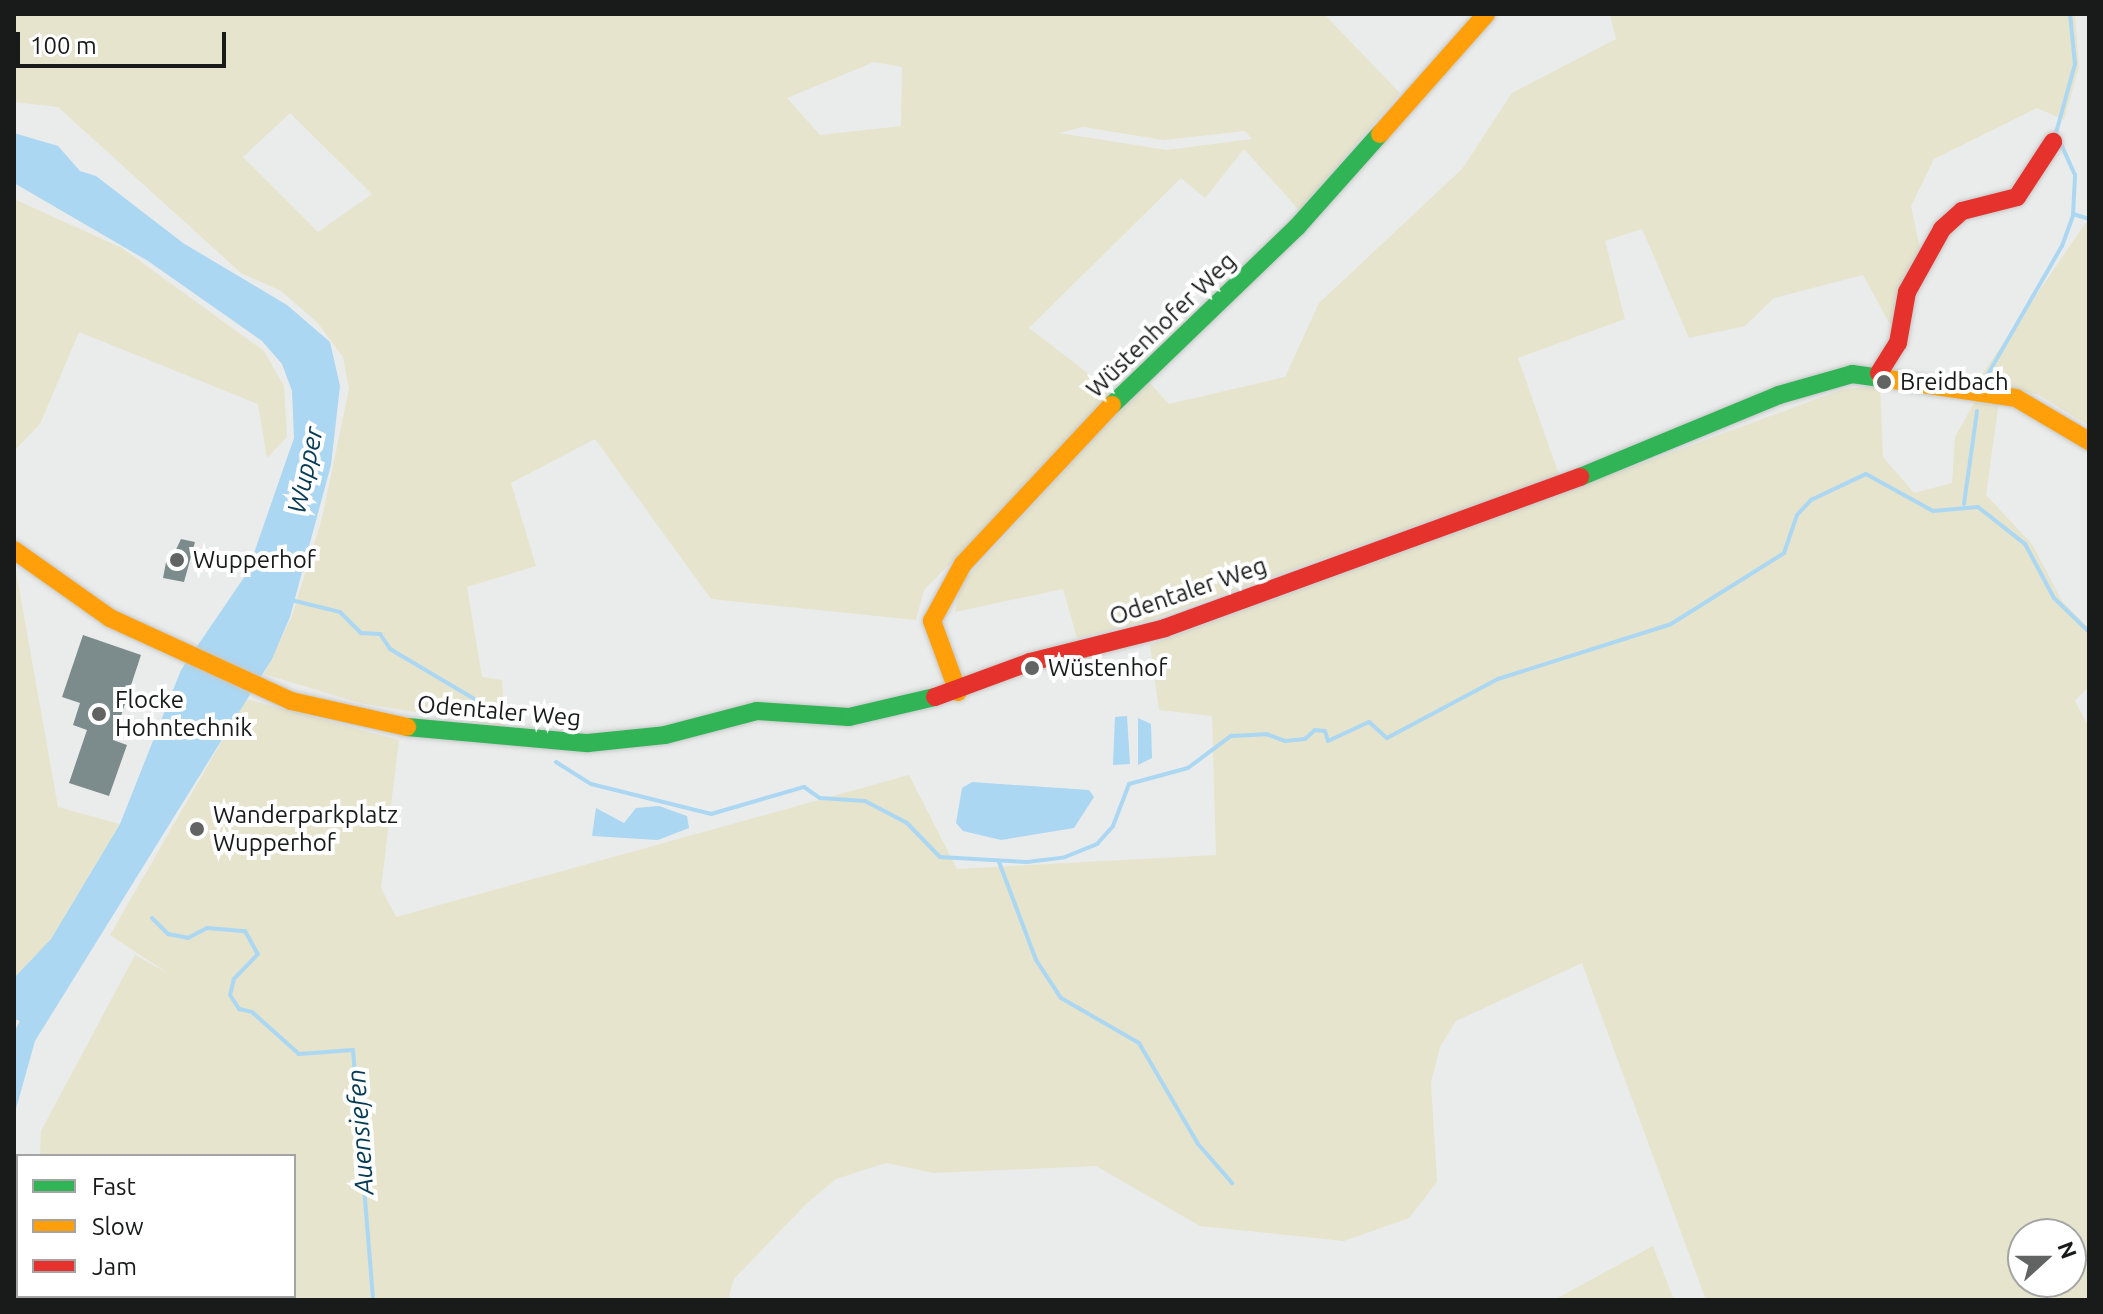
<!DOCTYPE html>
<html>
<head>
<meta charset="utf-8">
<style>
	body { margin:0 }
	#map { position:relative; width:2103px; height:1314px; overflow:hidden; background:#eaeceb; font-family:Ubuntu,sans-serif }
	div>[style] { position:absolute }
	.green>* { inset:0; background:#e6e4cc }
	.water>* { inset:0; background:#abd7f2 }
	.stream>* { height:4px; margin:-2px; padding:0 2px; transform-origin:2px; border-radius:2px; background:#abd7f2 }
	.building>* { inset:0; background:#7c8c8c }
	.roads { filter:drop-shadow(0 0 2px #c5c7c6) drop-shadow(0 0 2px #c5c7c6) }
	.fast>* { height:18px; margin:-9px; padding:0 9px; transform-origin:9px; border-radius:9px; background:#30b455 }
	.slow>* { height:18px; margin:-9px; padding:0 9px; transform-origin:9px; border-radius:9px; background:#ff9f0a }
	.jam>* { height:18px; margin:-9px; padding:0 9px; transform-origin:9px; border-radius:9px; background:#e5322d }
	.dots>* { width:22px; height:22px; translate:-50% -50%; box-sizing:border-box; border:4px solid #fff; border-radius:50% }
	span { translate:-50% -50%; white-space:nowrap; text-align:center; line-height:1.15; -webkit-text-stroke:8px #fff; paint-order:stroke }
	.street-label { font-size:24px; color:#191b1a }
	.poi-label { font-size:24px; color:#191b1a }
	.left { translate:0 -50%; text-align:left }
	.water-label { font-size:26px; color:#063b55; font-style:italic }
	.frame { position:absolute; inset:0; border:16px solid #191b1a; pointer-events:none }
	.legend { position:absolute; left:16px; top:1154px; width:280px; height:144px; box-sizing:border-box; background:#fff; border:2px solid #a3a4a3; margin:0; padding:10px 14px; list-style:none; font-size:24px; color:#191b1a }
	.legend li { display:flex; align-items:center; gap:16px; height:40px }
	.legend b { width:40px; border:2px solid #a3a4a3 }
	.north { position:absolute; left:2007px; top:1218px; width:80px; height:80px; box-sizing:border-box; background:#fff; border:2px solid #a3a4a3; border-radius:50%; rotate:69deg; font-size:22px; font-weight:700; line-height:32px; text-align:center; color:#191b1a }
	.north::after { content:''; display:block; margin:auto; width:28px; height:36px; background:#626463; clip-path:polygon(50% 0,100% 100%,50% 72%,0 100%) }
	.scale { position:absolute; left:16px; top:32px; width:210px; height:36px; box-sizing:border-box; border:4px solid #191b1a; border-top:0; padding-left:10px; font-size:24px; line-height:28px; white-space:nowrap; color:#191b1a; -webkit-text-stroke:6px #fff; paint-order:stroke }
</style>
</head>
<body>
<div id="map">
	<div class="green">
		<div style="clip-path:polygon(evenodd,14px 14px,1324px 14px,1400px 93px,1299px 210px,1244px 149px,1205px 198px,1181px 178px,1029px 328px,1116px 395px,924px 590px,916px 620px,711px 599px,595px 439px,511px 483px,536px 566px,467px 587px,482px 677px,502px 680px,505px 727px,360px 703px,264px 674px,292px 616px,322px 518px,349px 389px,343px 357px,317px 322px,281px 291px,241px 273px,58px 107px,14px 102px,14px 14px,874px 62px,902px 67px,901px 126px,820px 135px,787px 98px,874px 62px,14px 14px,290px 113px,372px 194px,318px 232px,243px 157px,290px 113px,14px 14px,1083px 127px,1164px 140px,1245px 131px,1252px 139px,1167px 150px,1059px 133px,1083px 127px)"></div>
		<div style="clip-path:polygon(1610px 14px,2075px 14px,2079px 67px,2064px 120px,2037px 108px,1934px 159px,1911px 206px,1923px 263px,1892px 328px,1863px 275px,1774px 298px,1745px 326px,1689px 338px,1642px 229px,1605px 241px,1625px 319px,1518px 358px,1559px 475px,1147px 621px,1077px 638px,1063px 589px,955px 612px,960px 585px,1147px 380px,1169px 404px,1285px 377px,1319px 303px,1462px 169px,1512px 93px,1616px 39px)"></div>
		<div style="clip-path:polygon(14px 199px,122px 248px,264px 351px,284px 386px,287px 437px,267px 458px,258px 404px,79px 332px,40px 424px,14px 451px)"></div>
		<div style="clip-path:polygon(2089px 218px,2089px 426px,2039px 395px,1978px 380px)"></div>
		<div style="clip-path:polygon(evenodd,1880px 386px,1883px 457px,1914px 493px,1952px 483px,1955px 437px,1979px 394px,1999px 401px,1986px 495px,2032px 544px,2062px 601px,2089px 628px,2089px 686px,2075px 701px,2089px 727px,2089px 1300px,1706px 1300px,1582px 963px,1456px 1021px,1440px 1047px,1431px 1082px,1437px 1182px,1409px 1218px,1344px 1241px,1200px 1226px,1096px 1166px,934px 1173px,886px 1163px,836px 1179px,806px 1204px,734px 1279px,728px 1300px,39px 1300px,294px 1296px,294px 1156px,40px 1156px,41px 1131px,135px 955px,169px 974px,110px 935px,246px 699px,399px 740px,381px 888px,396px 917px,909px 775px,957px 869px,1216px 855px,1212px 716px,1159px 710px,1150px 645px,1844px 389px,1880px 386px,2023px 1234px,2071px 1234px,2071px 1282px,2023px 1282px,2023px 1234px)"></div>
		<div style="clip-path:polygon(14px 560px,58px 807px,120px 824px,51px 939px,14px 978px)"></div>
		<div style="clip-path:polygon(1653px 1246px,1674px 1300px,1554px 1300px)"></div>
	</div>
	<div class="water">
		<div style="clip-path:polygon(14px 133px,58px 146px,80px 171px,96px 176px,183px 243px,287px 305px,330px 342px,340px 386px,331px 465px,290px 617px,272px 659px,35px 1041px,14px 1116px,14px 1032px,20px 1021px,14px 1019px,14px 978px,51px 939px,120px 824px,181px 670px,247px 573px,294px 438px,292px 391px,282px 364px,262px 341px,148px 261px,14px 183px)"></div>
		<div style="clip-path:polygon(1127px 716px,1130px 764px,1113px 765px,1115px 717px)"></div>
		<div style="clip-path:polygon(1138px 718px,1151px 724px,1152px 758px,1138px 765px)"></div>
		<div style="clip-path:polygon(972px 782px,1089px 790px,1094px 797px,1074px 828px,1001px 840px,963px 831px,956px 823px,962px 788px)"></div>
		<div style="clip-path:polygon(659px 806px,687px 816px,689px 828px,658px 840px,592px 836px,596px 808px,624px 823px,636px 808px)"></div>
	</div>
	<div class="stream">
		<div style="left:2073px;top:214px;width:17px;rotate:17deg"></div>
		<div style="left:1988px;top:374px;width:148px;rotate:-60deg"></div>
		<div style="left:2062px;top:246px;width:33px;rotate:-70deg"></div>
		<div style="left:2073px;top:215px;width:40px;rotate:-87.1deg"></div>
		<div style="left:2075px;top:175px;width:46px;rotate:-114.3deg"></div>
		<div style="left:2056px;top:133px;width:72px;rotate:-74.6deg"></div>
		<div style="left:2075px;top:64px;width:50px;rotate:-95.7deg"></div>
		<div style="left:1964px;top:504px;width:94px;rotate:-82deg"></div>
		<div style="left:291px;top:600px;width:50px;rotate:13.8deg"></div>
		<div style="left:340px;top:612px;width:30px;rotate:45deg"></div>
		<div style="left:361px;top:633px;width:19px;rotate:3deg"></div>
		<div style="left:380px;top:634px;width:18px;rotate:56deg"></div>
		<div style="left:390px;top:649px;width:139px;rotate:30.6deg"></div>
		<div style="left:556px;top:762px;width:41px;rotate:32.2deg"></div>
		<div style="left:591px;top:784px;width:124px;rotate:14deg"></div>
		<div style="left:711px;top:814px;width:97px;rotate:-16.2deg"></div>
		<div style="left:804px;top:787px;width:19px;rotate:35deg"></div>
		<div style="left:820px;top:798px;width:45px;rotate:3.8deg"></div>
		<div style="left:865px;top:801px;width:47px;rotate:27.6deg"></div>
		<div style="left:907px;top:823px;width:47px;rotate:45.9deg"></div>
		<div style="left:940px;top:857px;width:87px;rotate:3.3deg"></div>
		<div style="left:1027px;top:862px;width:38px;rotate:-7deg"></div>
		<div style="left:1065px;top:857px;width:35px;rotate:-22deg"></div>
		<div style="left:1097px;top:844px;width:24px;rotate:-48deg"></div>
		<div style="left:1113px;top:826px;width:45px;rotate:-69.1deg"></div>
		<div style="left:1129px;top:784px;width:61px;rotate:-15.2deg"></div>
		<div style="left:1188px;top:768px;width:54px;rotate:-36.7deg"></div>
		<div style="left:1231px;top:736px;width:35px;rotate:-3deg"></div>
		<div style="left:1266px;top:734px;width:20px;rotate:20deg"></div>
		<div style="left:1285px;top:741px;width:20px;rotate:-6deg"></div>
		<div style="left:1305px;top:739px;width:13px;rotate:-42deg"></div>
		<div style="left:1315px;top:730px;width:10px;rotate:6deg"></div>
		<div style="left:1325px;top:731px;width:10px;rotate:73deg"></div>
		<div style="left:1328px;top:741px;width:45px;rotate:-24.9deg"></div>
		<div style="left:1369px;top:722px;width:24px;rotate:42deg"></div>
		<div style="left:1387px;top:738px;width:126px;rotate:-28deg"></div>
		<div style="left:1498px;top:679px;width:182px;rotate:-17.6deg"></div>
		<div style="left:1671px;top:624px;width:133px;rotate:-32.1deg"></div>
		<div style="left:1784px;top:553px;width:40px;rotate:-71.1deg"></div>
		<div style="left:1797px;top:515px;width:21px;rotate:-47deg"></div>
		<div style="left:1811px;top:500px;width:61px;rotate:-25.3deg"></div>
		<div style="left:1866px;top:474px;width:77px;rotate:28.9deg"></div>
		<div style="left:1933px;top:511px;width:45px;rotate:-5.1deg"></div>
		<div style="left:1978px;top:507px;width:60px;rotate:38.2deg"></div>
		<div style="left:2025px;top:544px;width:61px;rotate:61.8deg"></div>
		<div style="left:2054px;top:598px;width:49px;rotate:44.2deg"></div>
		<div style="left:999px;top:862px;width:105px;rotate:69.3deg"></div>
		<div style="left:1036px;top:960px;width:45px;rotate:56.7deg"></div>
		<div style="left:1061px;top:998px;width:90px;rotate:30deg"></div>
		<div style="left:1139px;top:1043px;width:117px;rotate:59.7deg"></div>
		<div style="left:1198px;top:1144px;width:52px;rotate:48.9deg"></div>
		<div style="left:152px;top:918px;width:23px;rotate:45deg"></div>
		<div style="left:168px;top:934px;width:20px;rotate:11deg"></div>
		<div style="left:188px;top:938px;width:21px;rotate:-28deg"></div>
		<div style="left:207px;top:928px;width:38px;rotate:5deg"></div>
		<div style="left:245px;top:931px;width:26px;rotate:61deg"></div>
		<div style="left:258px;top:954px;width:35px;rotate:134deg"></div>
		<div style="left:234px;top:979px;width:16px;rotate:104deg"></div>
		<div style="left:230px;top:995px;width:17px;rotate:57deg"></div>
		<div style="left:239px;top:1009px;width:13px;rotate:13deg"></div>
		<div style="left:252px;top:1012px;width:63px;rotate:41.8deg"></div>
		<div style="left:299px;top:1054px;width:54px;rotate:-4.2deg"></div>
		<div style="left:353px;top:1050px;width:251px;rotate:85.4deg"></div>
	</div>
	<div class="building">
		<div style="clip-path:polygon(181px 539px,195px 542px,184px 582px,163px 578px,167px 557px,172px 558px)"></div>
		<div style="clip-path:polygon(83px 635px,141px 655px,113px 740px,127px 745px,109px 796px,69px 783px,87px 730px,73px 725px,80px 703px,62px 697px)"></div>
	</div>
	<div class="roads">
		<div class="fast">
			<div style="left:1112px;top:405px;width:257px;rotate:-43.9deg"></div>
			<div style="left:1297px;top:227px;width:125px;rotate:-48.3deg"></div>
			<div style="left:1580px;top:477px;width:215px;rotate:-22.4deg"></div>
			<div style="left:1779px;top:395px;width:76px;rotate:-16deg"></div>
			<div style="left:1852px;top:374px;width:29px;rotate:8deg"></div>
			<div style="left:407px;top:727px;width:182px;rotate:5.1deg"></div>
			<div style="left:588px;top:743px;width:77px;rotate:-5.9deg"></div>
			<div style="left:665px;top:735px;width:95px;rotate:-14.6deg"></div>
			<div style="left:757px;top:711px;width:92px;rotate:3.7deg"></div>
			<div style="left:849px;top:717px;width:88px;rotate:-13.1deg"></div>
		</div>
		<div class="slow">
			<div style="left:1380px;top:134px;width:160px;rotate:-48.5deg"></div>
			<div style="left:1881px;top:378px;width:136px;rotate:8.4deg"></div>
			<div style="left:2016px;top:398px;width:85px;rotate:30.5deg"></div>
			<div style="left:14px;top:550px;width:118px;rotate:35.3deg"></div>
			<div style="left:110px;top:618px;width:199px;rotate:24.6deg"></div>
			<div style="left:291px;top:701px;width:119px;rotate:12.6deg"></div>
			<div style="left:958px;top:692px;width:76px;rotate:-110.1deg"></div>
			<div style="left:932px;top:621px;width:65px;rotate:-61.5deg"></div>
			<div style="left:963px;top:564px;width:218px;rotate:-46.9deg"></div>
		</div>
		<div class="jam">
			<div style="left:1879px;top:373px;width:36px;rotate:-58deg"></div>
			<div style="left:1898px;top:343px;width:52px;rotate:-80deg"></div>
			<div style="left:1907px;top:292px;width:72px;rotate:-60.9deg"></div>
			<div style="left:1942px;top:229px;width:27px;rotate:-42deg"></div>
			<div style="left:1962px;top:211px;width:57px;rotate:-14.3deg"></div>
			<div style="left:2017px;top:197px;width:66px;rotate:-56.8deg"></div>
			<div style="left:935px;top:697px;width:101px;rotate:-20.2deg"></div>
			<div style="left:1030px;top:662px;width:139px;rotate:-14.1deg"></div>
			<div style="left:1165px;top:628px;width:442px;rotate:-20deg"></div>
		</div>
	</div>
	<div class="dots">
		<div style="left:1884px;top:382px;background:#626463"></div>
		<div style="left:177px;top:560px;background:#626463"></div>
		<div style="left:1032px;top:668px;background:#626463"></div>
		<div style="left:99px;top:714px;background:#626463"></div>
		<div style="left:197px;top:829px;background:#626463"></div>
	</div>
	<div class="street-label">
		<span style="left:1161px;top:325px;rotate:-44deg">Wüstenhofer Weg</span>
		<span style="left:1188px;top:591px;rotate:-19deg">Odentaler Weg</span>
		<span style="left:499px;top:711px;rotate:5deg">Odentaler Weg</span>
	</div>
	<div class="poi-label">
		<span class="left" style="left:1900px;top:382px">Breidbach</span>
		<span class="left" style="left:193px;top:560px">Wupperhof</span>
		<span class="left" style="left:1048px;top:668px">Wüstenhof</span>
		<span class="left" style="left:115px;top:714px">Flocke<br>Hohntechnik</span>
		<span class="left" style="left:213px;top:829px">Wanderparkplatz<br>Wupperhof</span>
	</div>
	<div class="water-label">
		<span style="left:305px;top:470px;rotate:-78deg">Wupper</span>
		<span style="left:360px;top:1132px;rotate:-94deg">Auensiefen</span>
	</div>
	<div class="frame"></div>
	<ul class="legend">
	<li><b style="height:10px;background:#30b455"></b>Fast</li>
	<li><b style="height:10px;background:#ff9f0a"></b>Slow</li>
	<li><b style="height:10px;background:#e5322d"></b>Jam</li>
	</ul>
	<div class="north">N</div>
	<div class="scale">100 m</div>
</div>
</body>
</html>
